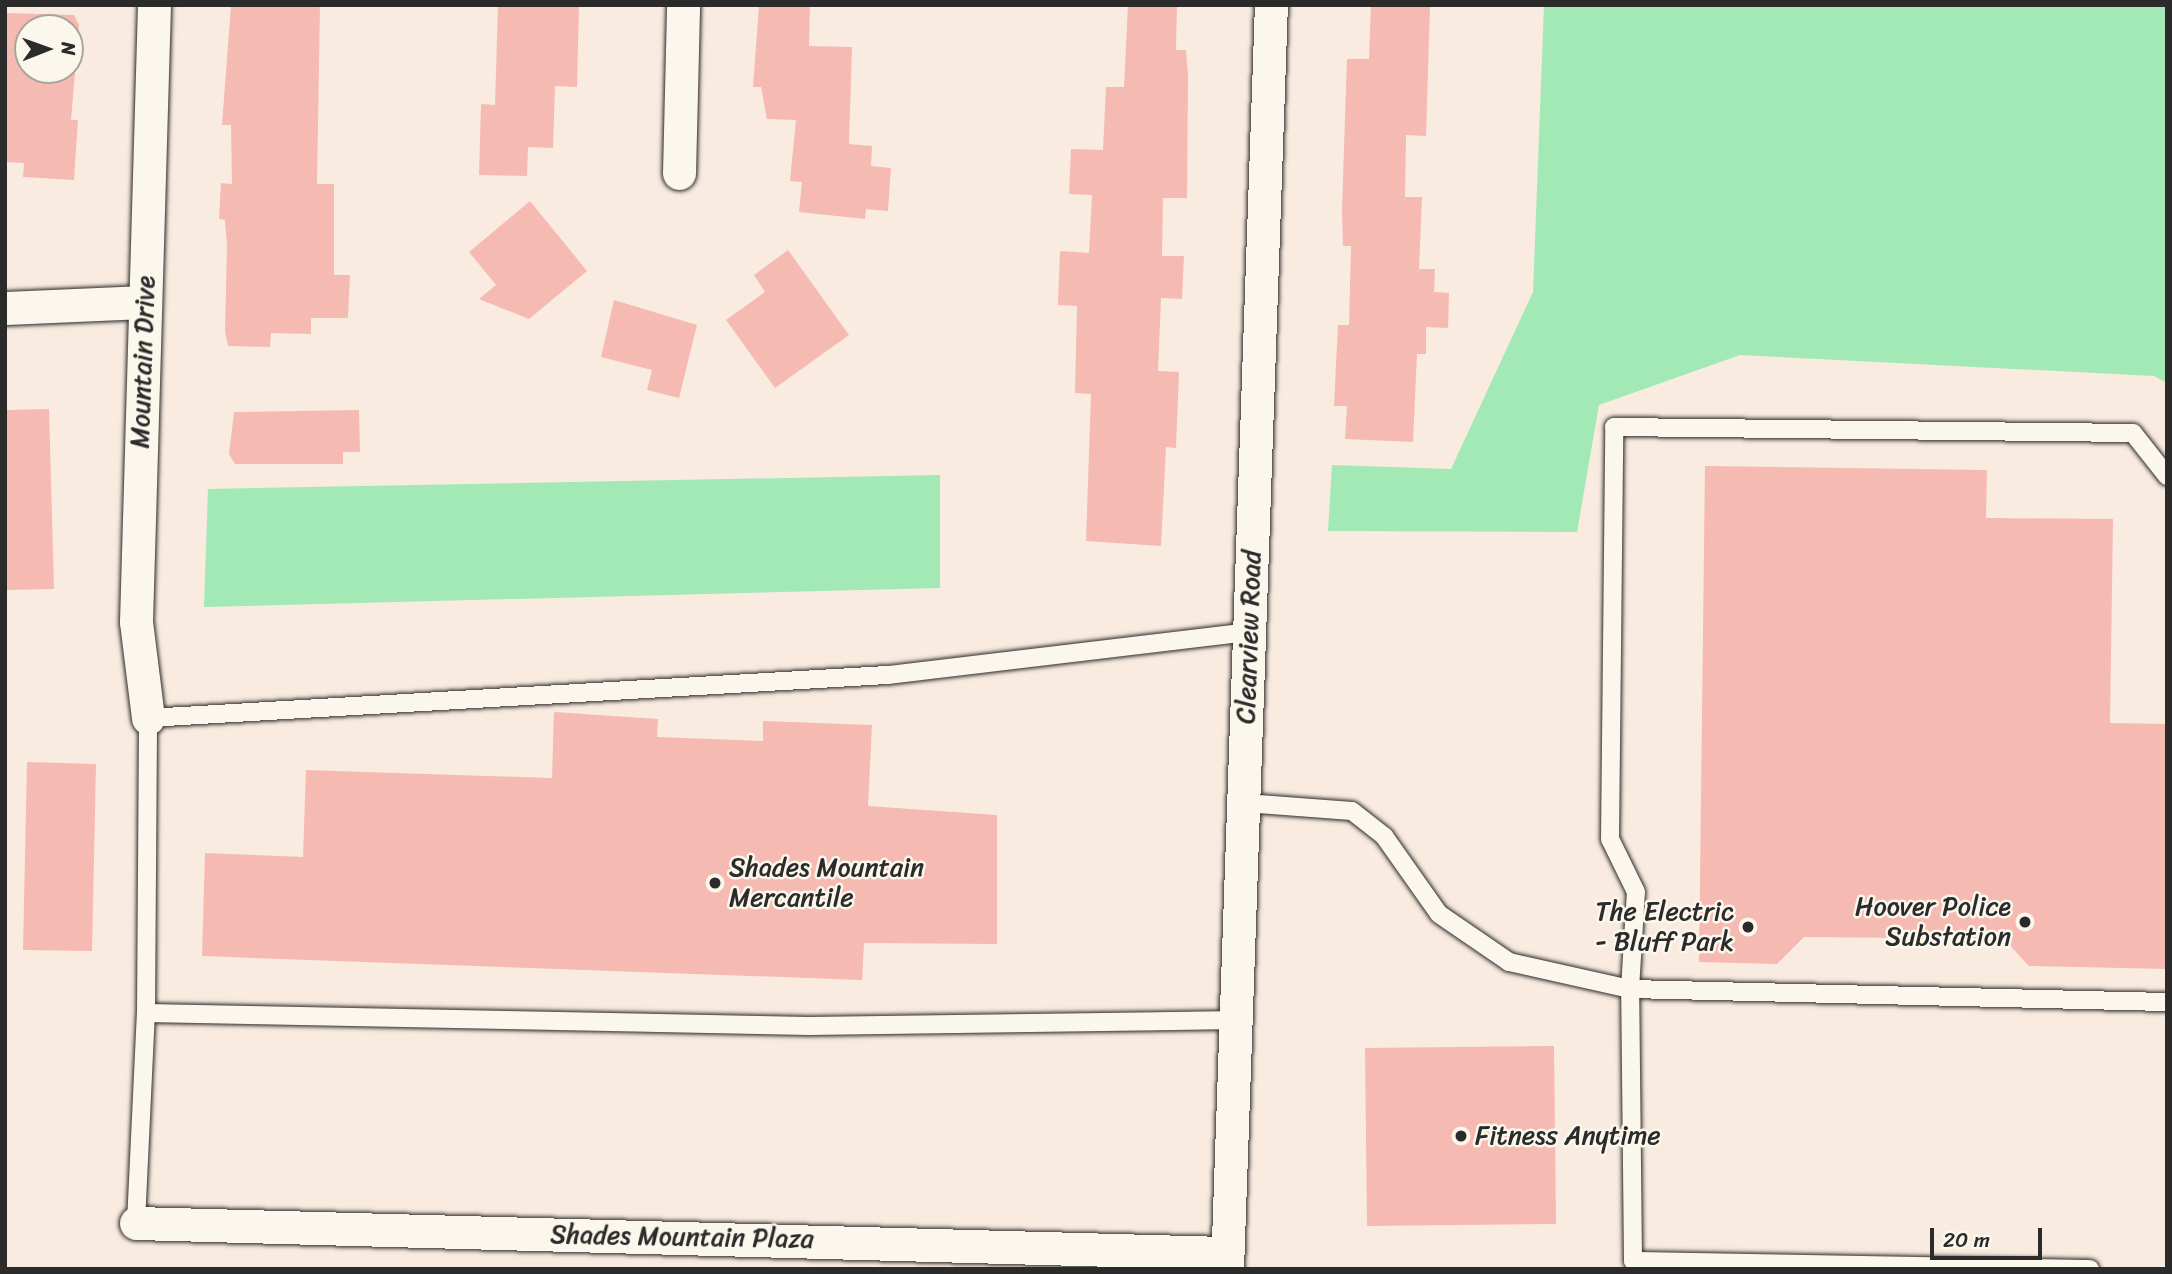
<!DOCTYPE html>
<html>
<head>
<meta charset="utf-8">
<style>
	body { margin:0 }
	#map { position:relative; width:2172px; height:1274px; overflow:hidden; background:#faebe0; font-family:Sriracha,sans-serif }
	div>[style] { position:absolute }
	.green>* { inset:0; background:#a2e9b6 }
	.building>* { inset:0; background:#f5bab2 }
	.roads { filter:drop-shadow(0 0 2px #2b2b2b) drop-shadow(0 0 2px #2b2b2b) }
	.lane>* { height:18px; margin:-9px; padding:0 9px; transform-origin:9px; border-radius:9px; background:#fbf7ec }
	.street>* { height:33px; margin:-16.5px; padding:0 16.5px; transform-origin:16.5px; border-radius:16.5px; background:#fbf7ec }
	.dots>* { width:19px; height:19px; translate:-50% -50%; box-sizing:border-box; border:4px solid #fbf7ec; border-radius:50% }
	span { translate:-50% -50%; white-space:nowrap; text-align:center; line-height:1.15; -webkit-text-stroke:5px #fbf7ec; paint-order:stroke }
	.street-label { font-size:26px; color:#2b2b2b }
	.poi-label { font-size:26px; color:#2b2b2b }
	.left { translate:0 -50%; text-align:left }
	.right { translate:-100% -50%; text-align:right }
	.frame { position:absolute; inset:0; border:7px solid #2b2b2b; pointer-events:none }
	.north { position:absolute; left:14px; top:14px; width:70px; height:70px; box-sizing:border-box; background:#fbf7ec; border:2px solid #a8a59f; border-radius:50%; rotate:89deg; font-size:19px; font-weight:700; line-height:28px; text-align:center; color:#2b2b2b }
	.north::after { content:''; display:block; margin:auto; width:24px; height:32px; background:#2b2b2b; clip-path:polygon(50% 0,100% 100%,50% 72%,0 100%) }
	.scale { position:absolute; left:1930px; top:1228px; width:112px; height:32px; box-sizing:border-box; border:4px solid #2b2b2b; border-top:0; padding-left:9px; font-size:21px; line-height:24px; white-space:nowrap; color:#2b2b2b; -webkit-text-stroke:5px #fbf7ec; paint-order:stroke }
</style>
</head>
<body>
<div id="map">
	<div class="green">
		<div style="clip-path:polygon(1544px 5px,2167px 5px,2167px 383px,2154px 376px,1740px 355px,1599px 405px,1577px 532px,1328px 531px,1332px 465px,1451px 469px,1533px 292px)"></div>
		<div style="clip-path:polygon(940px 475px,940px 588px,204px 607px,208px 489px)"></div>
	</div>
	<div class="building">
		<div style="clip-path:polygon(231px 5px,320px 5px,317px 184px,334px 184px,334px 275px,350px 275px,348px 318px,311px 318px,311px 334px,271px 333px,270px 347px,228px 346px,225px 332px,227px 246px,225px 220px,219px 219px,221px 183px,232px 184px,231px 125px,222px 125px)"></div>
		<div style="clip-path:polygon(498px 5px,579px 5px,577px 87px,555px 86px,553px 148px,528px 147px,527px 176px,479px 175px,481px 104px,495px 105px)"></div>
		<div style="clip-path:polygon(759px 5px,810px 5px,809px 46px,852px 47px,849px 144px,872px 146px,871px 166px,891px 168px,888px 211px,866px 209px,865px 219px,799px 212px,802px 182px,790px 181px,796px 120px,767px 119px,761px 87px,753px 87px)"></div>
		<div style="clip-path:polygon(1128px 5px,1177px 5px,1176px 50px,1186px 50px,1188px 76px,1187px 198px,1163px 198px,1162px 256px,1184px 256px,1182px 299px,1161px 298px,1158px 371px,1179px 372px,1176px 448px,1166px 447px,1161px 546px,1086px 541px,1091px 394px,1075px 393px,1077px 306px,1058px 305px,1060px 251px,1089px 253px,1092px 195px,1069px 194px,1071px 149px,1103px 150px,1106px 87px,1124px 87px)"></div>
		<div style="clip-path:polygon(1371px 5px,1430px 5px,1426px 136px,1406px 135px,1405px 197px,1422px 197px,1419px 269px,1435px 269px,1434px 292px,1449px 293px,1448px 328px,1426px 327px,1426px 354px,1417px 354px,1413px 442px,1345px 439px,1347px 406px,1334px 406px,1338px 325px,1349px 325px,1351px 246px,1343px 246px,1342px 208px,1347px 59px,1369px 59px)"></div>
		<div style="clip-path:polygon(evenodd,5px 13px,74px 15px,79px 25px,71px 120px,78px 120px,74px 180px,23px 177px,24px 163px,5px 162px,5px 13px,28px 28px,70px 28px,70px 70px,28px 70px,28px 28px)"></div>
		<div style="clip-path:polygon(530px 201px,587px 271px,529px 319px,479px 299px,496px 285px,469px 252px)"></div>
		<div style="clip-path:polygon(788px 250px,849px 335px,775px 388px,726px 320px,765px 292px,754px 275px)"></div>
		<div style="clip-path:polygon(614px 300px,697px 325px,679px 398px,647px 390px,652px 370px,601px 357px)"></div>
		<div style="clip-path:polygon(49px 409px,54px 589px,5px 590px,5px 410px)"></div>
		<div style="clip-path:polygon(359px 410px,360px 452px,343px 452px,343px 464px,235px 464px,229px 454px,234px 412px)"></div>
		<div style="clip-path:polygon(1705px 466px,1987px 470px,1986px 518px,2113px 519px,2110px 723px,2167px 724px,2167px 969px,2029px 966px,2004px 939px,1804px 937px,1777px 964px,1699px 962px)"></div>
		<div style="clip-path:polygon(554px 712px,658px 719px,657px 737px,763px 741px,763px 721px,872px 725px,868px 806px,997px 815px,997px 944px,864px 943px,862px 980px,202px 956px,205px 853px,303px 857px,306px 770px,552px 778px)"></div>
		<div style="clip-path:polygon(27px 762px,96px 764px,92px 951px,23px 950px)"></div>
		<div style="clip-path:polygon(1554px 1046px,1556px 1224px,1367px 1226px,1365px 1048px)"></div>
	</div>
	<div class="roads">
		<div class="lane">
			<div style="left:1245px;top:803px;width:107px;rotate:4.3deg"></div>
			<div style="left:1352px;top:811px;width:41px;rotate:38deg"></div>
			<div style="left:1384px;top:836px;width:95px;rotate:54.8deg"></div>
			<div style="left:1439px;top:914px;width:85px;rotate:34.4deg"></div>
			<div style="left:1509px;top:962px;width:124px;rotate:12.6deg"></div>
			<div style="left:1630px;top:989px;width:537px;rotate:1.39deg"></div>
			<div style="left:146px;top:1013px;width:295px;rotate:-89.6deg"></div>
			<div style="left:148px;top:718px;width:741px;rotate:-3.33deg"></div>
			<div style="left:888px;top:675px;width:364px;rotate:-6.8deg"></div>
			<div style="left:136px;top:1223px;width:210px;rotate:-87.3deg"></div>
			<div style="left:146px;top:1013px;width:663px;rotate:1.12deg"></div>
			<div style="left:809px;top:1026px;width:429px;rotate:-0.8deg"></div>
			<div style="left:2090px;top:1269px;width:457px;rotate:-179deg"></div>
			<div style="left:1633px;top:1261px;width:272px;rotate:-90.6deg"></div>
			<div style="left:1630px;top:989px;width:97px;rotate:-86.5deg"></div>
			<div style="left:1636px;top:892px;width:59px;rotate:-116.1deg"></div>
			<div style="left:1610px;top:839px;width:412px;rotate:-89.4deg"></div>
			<div style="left:1614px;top:427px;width:519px;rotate:0.66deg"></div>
			<div style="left:2133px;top:433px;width:55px;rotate:51.7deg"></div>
		</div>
		<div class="street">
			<div style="left:679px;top:173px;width:168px;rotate:-88.6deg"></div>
			<div style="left:5px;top:308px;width:140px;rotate:-2.5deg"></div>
			<div style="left:148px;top:718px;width:97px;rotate:-97.1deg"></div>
			<div style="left:136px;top:622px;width:617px;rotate:-88.33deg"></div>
			<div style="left:136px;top:1223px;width:1091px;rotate:1.58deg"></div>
			<div style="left:1227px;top:1269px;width:1265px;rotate:-88.01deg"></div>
		</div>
	</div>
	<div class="dots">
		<div style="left:715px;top:883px;background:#2b2b2b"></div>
		<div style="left:2025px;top:922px;background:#2b2b2b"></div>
		<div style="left:1748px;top:927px;background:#2b2b2b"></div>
		<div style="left:1461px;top:1136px;background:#2b2b2b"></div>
	</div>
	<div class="street-label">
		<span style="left:143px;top:362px;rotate:-88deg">Mountain Drive</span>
		<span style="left:1249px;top:637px;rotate:-88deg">Clearview Road</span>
		<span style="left:682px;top:1237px;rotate:1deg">Shades Mountain Plaza</span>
	</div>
	<div class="poi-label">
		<span class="left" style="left:729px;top:883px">Shades Mountain<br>Mercantile</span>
		<span class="right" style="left:2011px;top:922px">Hoover Police<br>Substation</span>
		<span class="right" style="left:1734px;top:927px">The Electric<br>- Bluff Park</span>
		<span class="left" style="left:1475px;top:1136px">Fitness Anytime</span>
	</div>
	<div class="frame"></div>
	<div class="north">N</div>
	<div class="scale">20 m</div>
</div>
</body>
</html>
